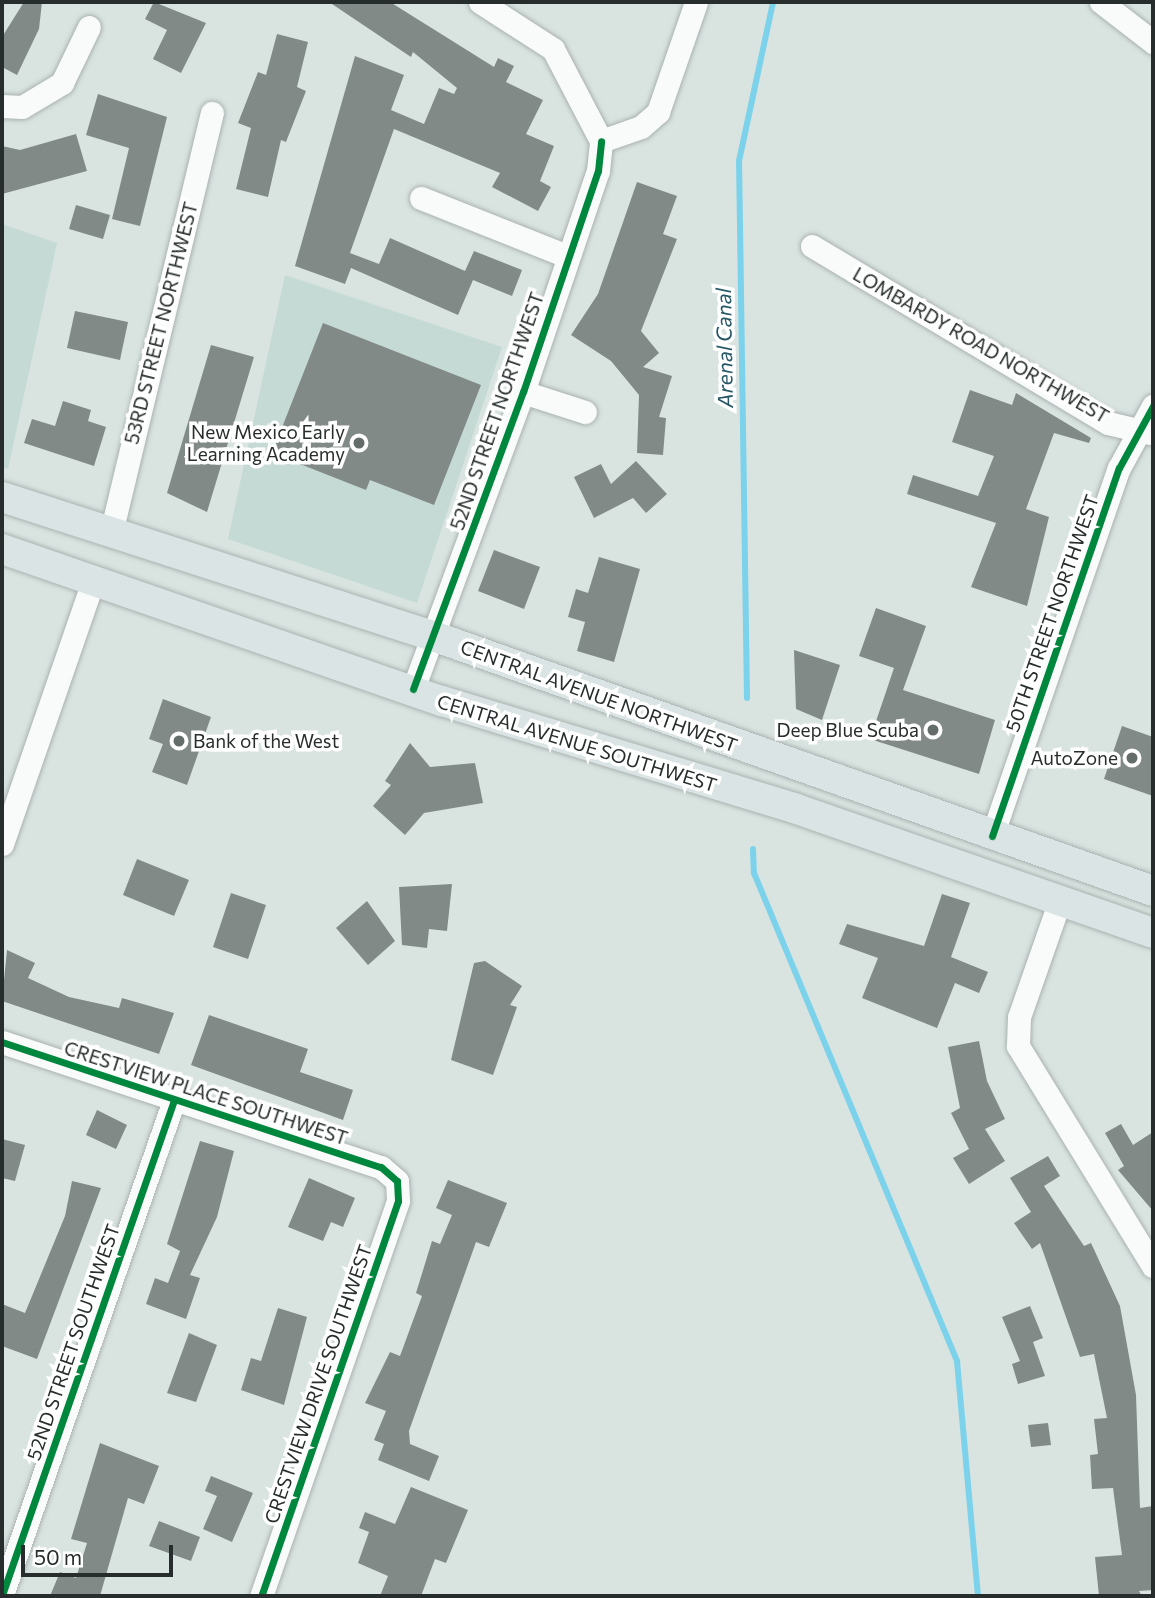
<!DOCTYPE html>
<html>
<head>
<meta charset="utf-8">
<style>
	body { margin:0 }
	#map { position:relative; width:1155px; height:1598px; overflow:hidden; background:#d9e4e1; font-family:Commissioner,sans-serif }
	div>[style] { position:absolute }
	.built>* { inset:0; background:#c5dad5 }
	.stream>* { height:6px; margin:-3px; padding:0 3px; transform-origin:3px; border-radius:3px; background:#7cd2ea }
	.building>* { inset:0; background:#828a87 }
	.roads { filter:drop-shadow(0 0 2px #aab2b0) drop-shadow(0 0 2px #aab2b0) }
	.minor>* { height:23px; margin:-11.5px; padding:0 11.5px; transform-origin:11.5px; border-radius:11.5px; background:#f9fbfa }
	.major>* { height:30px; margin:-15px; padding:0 15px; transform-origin:15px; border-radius:15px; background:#dbe4e4 }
	.cycleway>* { height:7px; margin:-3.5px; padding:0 3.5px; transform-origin:3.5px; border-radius:3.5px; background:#00873e }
	.dots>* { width:19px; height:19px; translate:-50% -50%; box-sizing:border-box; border:4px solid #fff; border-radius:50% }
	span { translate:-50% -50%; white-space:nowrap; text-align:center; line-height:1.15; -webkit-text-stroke:7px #fff; paint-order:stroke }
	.street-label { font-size:19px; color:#262d2c }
	.poi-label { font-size:19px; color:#262d2c }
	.right { translate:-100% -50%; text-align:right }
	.left { translate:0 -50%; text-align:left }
	.water-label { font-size:21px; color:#255766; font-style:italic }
	.frame { position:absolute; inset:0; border:4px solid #262d2c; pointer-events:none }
	.scale { position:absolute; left:21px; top:1545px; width:152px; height:32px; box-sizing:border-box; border:4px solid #262d2c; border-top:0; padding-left:9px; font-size:21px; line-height:24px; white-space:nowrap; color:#262d2c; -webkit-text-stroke:5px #fff; paint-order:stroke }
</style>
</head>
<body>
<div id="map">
	<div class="built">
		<div style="clip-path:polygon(2px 224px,57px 243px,8px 469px,2px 467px)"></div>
		<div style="clip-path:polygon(285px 275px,502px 347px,417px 603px,228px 539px)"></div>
	</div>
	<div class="stream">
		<div style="left:747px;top:698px;width:537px;rotate:-90.85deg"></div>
		<div style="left:739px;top:161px;width:163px;rotate:-77.9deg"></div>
		<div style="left:753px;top:849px;width:24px;rotate:88deg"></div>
		<div style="left:754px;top:873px;width:529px;rotate:67.41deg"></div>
		<div style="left:957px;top:1361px;width:236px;rotate:84.9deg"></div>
	</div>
	<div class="building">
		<div style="clip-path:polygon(24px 2px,42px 2px,39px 29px,17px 75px,2px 67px,2px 37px)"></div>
		<div style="clip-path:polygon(154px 2px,206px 23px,181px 73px,153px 59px,167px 30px,145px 19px)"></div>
		<div style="clip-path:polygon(329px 2px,390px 2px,494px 67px,498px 58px,514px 66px,506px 82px,543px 100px,526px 134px,554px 146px,540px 181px,551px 187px,538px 211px,492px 187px,500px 173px,394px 129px,350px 253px,379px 264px,390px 238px,465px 271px,474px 251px,522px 270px,512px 296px,473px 280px,458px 315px,351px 268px,345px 284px,295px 266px,355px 56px,404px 75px,391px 110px,424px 124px,439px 88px,454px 94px,457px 88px,413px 52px,411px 57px)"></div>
		<div style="clip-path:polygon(277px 34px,308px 42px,297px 87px,306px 91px,286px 142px,281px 140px,268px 197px,236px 189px,251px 128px,238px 123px,258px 72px,266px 75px)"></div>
		<div style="clip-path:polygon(98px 94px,167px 117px,140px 226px,112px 219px,129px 148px,86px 135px)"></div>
		<div style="clip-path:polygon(76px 134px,87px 171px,2px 194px,2px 146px,20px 150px)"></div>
		<div style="clip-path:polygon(637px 182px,677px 196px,663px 234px,677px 239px,641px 331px,659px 353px,643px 367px,672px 376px,659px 417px,666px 418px,663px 455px,637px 453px,639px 395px,611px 361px,571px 335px,598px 294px)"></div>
		<div style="clip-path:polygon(76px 205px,110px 215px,103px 239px,69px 229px)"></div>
		<div style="clip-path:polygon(75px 311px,128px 322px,120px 360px,67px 348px)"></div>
		<div style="clip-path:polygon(323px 323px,481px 385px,434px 505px,370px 480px,366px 490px,272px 453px)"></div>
		<div style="clip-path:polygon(211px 345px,254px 357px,207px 512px,167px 493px)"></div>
		<div style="clip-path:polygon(970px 390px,1012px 405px,1016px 393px,1091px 438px,1089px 443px,1054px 433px,1026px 509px,1049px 517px,1027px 606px,971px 587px,996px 523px,907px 494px,913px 475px,978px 496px,994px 456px,952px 442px)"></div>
		<div style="clip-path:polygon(63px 401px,91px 410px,88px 421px,106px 427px,94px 466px,24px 443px,32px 419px,55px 426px)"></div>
		<div style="clip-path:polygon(636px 461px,667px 494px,646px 513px,633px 498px,594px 518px,574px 477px,601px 464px,611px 484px)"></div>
		<div style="clip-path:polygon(494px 550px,540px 567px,524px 609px,478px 591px)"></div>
		<div style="clip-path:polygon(599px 557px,640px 569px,614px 662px,577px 651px,585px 622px,568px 617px,576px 589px,588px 593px)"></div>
		<div style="clip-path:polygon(876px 608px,926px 626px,903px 690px,995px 720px,979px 774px,870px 739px,894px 668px,859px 656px)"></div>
		<div style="clip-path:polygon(794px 650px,840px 665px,822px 720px,796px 709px)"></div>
		<div style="clip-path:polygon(163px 699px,211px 717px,187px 785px,152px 772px,163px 744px,149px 739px)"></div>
		<div style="clip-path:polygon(1122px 726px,1153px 737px,1153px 796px,1104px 779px)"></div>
		<div style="clip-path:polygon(410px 743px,430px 767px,475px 763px,483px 803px,424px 813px,405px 835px,373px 806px,391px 785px,385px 781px)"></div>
		<div style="clip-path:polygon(137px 859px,189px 880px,174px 916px,123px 895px)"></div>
		<div style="clip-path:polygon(452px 884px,447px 931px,429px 929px,427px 948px,402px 945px,399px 887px)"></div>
		<div style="clip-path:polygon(231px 893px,266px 905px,248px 959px,213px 947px)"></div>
		<div style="clip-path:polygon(942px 894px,970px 903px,951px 957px,988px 972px,979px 993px,955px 983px,937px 1028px,862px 998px,878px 958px,839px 944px,847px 924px,924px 946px)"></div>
		<div style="clip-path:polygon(367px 901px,395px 941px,368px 965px,336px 928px)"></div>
		<div style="clip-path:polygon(7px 950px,35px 963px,28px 978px,69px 997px,119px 1008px,122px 998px,174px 1013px,159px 1054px,2px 1001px)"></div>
		<div style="clip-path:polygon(485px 961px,522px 986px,510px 1005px,517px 1007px,493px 1075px,451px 1060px,474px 963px)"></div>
		<div style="clip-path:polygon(209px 1015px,308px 1049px,300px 1072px,353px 1090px,343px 1120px,191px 1065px)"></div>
		<div style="clip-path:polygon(979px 1041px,987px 1081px,1005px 1119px,985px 1129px,1005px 1161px,969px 1184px,953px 1158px,969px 1149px,951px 1113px,960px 1108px,948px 1047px)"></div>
		<div style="clip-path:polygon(97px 1110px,127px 1125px,116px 1149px,86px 1135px)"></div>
		<div style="clip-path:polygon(1121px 1124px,1133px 1145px,1153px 1132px,1153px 1211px,1118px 1170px,1124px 1166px,1105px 1133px)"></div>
		<div style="clip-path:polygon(2px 1139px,25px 1145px,15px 1181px,2px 1178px)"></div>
		<div style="clip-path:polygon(200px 1141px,234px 1151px,217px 1217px,190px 1275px,200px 1278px,186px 1319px,146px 1304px,155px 1278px,168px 1283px,180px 1251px,167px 1244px)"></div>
		<div style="clip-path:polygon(1048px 1156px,1060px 1176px,1044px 1186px,1084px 1246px,1091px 1243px,1120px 1306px,1136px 1395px,1140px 1508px,1153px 1506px,1153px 1590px,1139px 1591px,1142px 1596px,1099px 1596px,1095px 1557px,1122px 1555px,1113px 1488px,1092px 1489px,1090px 1455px,1098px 1454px,1094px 1419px,1107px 1418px,1094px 1354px,1080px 1357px,1040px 1243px,1032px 1249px,1014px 1223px,1031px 1212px,1010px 1178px)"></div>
		<div style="clip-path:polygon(309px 1178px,355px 1198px,343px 1227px,331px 1222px,323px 1241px,288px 1227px)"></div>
		<div style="clip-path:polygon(448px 1180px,507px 1203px,489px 1247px,476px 1242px,409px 1431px,410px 1444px,439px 1456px,429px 1481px,378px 1460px,384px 1444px,374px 1440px,386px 1411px,365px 1403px,390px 1352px,400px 1356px,422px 1296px,416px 1293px,432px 1241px,440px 1244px,452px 1215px,436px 1208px)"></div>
		<div style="clip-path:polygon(72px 1181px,101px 1188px,37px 1359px,2px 1346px,2px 1304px,25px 1313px,65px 1216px)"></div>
		<div style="clip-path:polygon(1030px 1306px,1043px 1338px,1033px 1342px,1045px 1376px,1018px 1384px,1012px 1364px,1020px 1361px,1002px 1317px)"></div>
		<div style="clip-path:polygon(278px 1308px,307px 1317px,284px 1405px,241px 1390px,251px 1358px,261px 1361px)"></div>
		<div style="clip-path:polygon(189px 1333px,217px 1345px,196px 1402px,167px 1393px)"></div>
		<div style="clip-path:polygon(1048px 1423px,1051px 1445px,1031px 1447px,1028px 1425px)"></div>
		<div style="clip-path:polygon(100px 1443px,159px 1466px,144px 1504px,128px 1498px,100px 1596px,50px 1596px,60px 1572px,76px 1578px,87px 1543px,71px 1539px)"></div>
		<div style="clip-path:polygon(211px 1476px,253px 1493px,232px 1542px,203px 1529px,217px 1496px,205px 1491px)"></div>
		<div style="clip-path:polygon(411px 1487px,468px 1510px,446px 1563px,435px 1559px,421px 1596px,380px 1596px,388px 1576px,358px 1563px,369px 1532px,359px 1528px,365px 1512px,395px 1524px)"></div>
		<div style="clip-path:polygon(159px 1521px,200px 1537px,191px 1561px,149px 1546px)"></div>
	</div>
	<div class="roads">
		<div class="minor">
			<div style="left:480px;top:2px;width:87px;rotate:32.8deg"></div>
			<div style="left:553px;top:49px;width:104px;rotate:62.4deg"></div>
			<div style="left:1101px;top:2px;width:66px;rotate:37.6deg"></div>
			<div style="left:2px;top:106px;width:20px;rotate:3deg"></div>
			<div style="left:22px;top:107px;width:47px;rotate:-31deg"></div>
			<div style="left:62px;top:83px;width:62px;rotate:-64.3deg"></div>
			<div style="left:601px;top:141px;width:42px;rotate:-19.3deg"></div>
			<div style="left:641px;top:127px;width:23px;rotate:-41deg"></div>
			<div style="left:658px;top:112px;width:116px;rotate:-70.9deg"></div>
			<div style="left:421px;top:198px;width:157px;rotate:21.7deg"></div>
			<div style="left:812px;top:246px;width:345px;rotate:30.9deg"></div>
			<div style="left:1108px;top:423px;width:43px;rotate:13.4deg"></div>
			<div style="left:523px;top:392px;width:65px;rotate:17.9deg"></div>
			<div style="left:111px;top:533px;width:432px;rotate:-76.5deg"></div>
			<div style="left:413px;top:689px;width:317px;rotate:-69.7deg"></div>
			<div style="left:523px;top:392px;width:233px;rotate:-71.3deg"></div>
			<div style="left:598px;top:171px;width:30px;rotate:-84deg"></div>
			<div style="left:992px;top:836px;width:389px;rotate:-71deg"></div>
			<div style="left:1119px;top:468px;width:71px;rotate:-61.3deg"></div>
			<div style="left:2px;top:844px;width:281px;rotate:-70.9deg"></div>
			<div style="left:1060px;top:900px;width:124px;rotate:109.3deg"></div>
			<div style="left:1019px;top:1017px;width:29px;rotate:92deg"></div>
			<div style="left:1018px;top:1046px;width:258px;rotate:58.5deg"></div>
			<div style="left:2px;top:1042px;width:399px;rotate:18.3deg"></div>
			<div style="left:381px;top:1167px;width:21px;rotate:41deg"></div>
			<div style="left:397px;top:1181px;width:20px;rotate:87deg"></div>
			<div style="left:398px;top:1201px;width:418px;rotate:109.1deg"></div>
			<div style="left:2px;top:1595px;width:524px;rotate:-70.84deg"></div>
		</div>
		<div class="major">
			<div style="left:2px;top:497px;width:453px;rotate:17.9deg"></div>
			<div style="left:433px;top:636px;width:764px;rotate:19.5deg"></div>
			<div style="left:2px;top:549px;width:466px;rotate:19.1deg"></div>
			<div style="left:442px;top:701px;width:368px;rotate:16.9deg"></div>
			<div style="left:794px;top:808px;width:380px;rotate:19.2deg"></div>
		</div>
	</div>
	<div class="cycleway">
		<div style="left:413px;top:689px;width:317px;rotate:-69.7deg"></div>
		<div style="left:523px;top:392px;width:233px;rotate:-71.3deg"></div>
		<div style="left:598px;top:171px;width:30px;rotate:-84deg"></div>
		<div style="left:992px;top:836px;width:389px;rotate:-71deg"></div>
		<div style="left:1119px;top:468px;width:71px;rotate:-61.3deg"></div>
		<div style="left:2px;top:1042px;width:399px;rotate:18.3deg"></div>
		<div style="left:381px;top:1167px;width:21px;rotate:41deg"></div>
		<div style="left:397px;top:1181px;width:20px;rotate:87deg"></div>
		<div style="left:398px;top:1201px;width:418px;rotate:109.1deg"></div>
		<div style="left:2px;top:1595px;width:524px;rotate:-70.84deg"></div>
	</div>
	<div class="dots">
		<div style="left:359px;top:443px;background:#656d6b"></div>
		<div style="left:933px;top:730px;background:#656d6b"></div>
		<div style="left:179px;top:741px;background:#656d6b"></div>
		<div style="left:1132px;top:758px;background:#656d6b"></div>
	</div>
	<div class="street-label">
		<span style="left:161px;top:323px;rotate:-76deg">53RD STREET NORTHWEST</span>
		<span style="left:981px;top:345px;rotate:30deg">LOMBARDY ROAD NORTHWEST</span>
		<span style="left:497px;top:411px;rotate:-71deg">52ND STREET NORTHWEST</span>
		<span style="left:1052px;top:613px;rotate:-71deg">50TH STREET NORTHWEST</span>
		<span style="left:599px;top:696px;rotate:20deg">CENTRAL AVENUE NORTHWEST</span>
		<span style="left:577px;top:743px;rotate:17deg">CENTRAL AVENUE SOUTHWEST</span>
		<span style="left:206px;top:1093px;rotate:18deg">CRESTVIEW PLACE SOUTHWEST</span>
		<span style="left:73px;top:1342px;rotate:-71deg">52ND STREET SOUTHWEST</span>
		<span style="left:318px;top:1384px;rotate:-71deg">CRESTVIEW DRIVE SOUTHWEST</span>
	</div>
	<div class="poi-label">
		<span class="right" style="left:345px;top:443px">New Mexico Early<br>Learning Academy</span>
		<span class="right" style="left:919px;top:730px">Deep Blue Scuba</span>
		<span class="left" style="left:193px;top:741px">Bank of the West</span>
		<span class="right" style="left:1118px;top:758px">AutoZone</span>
	</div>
	<div class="water-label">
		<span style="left:724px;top:348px;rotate:-91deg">Arenal Canal</span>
	</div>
	<div class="frame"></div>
	<div class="scale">50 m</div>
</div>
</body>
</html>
